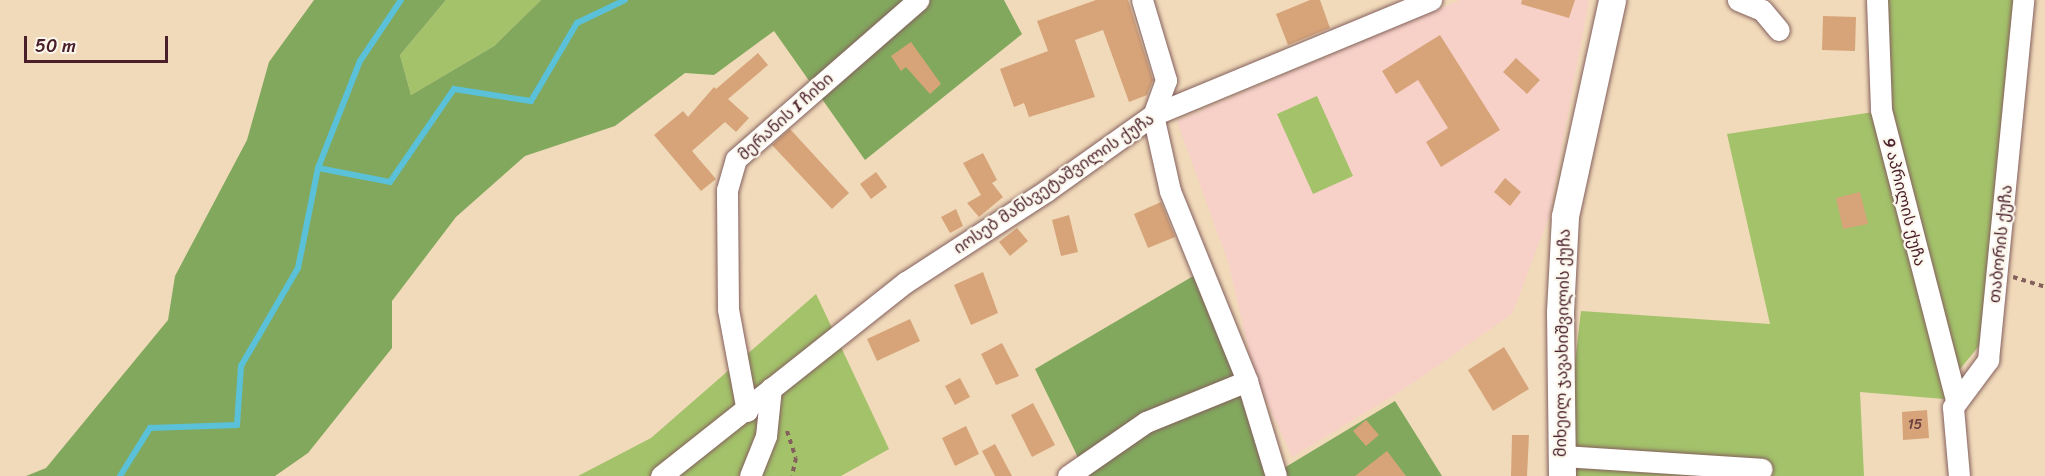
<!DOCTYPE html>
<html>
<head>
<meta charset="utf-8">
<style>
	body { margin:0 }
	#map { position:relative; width:2045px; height:476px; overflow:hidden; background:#f1daba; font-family:Sriracha,"Noto Sans Georgian",sans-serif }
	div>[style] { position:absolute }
	.built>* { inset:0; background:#f7d1c8 }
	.green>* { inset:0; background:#a3c26a }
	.forest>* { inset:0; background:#82a85e }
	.stream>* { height:6px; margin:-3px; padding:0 3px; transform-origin:3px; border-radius:3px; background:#5ac1d8 }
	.building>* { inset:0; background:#d7a47a }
	.path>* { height:4px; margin-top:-2px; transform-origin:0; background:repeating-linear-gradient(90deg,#84605d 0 4.5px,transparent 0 9px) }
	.roads { filter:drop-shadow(0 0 2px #84605d) drop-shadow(0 0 2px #84605d) }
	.minor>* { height:21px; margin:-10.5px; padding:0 10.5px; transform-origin:10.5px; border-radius:10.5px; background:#fff }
	.major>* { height:27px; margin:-13.5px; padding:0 13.5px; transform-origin:13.5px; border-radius:13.5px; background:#fff }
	span { translate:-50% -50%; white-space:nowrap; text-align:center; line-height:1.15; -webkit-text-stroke:4.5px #fbf7ec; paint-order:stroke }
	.number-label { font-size:14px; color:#6d403f }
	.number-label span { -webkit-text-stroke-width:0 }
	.street-label { font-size:16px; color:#4a1f2b }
	.scale { position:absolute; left:24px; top:36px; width:144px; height:27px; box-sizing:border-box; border:3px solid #4a1f2b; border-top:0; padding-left:8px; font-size:18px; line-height:21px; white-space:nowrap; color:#4a1f2b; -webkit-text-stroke:4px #fbf7ec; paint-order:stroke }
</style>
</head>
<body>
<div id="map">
	<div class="built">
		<div style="clip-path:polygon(1460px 0,1589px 0,1549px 217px,1512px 314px,1404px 389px,1292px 457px,1254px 373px,1229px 265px,1177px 121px)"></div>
	</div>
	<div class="green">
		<div style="clip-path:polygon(446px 0,541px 0,494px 46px,411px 95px,400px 55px)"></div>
		<div style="clip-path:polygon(1888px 0,2015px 0,1983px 341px,1956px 374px,1893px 130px)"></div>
		<div style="clip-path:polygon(1317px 96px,1353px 176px,1313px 194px,1277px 114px)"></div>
		<div style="clip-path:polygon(1874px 112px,1956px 400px,1860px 392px,1864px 476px,1562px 476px,1581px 311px,1770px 324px,1727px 134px)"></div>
		<div style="clip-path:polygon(816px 294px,889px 449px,841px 476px,578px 476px,651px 438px)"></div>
	</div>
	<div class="forest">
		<div style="clip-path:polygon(314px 0,446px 0,400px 55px,411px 95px,494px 46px,541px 0,1004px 0,1022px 34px,865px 160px,774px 31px,714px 75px,685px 73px,615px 126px,525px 156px,456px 217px,392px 301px,392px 348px,308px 453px,275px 476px,26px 476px,46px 468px,168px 320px,175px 276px,247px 140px,269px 62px)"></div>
		<div style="clip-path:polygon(1195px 275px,1279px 471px,1395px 401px,1442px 476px,1087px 476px,1035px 369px)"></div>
	</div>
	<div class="stream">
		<div style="left:318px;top:168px;width:115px;rotate:-68.6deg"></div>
		<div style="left:360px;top:61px;width:73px;rotate:-56.1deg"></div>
		<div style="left:120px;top:476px;width:57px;rotate:-58deg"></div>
		<div style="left:150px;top:428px;width:87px;rotate:-2deg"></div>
		<div style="left:237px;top:425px;width:59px;rotate:-86.1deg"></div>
		<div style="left:241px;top:366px;width:113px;rotate:-59.8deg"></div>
		<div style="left:298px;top:268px;width:102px;rotate:-78.7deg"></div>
		<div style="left:318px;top:168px;width:73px;rotate:11deg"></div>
		<div style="left:390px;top:182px;width:113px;rotate:-55.5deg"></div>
		<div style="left:454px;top:89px;width:78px;rotate:8.9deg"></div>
		<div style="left:531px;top:101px;width:91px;rotate:-59.5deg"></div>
		<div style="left:577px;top:23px;width:53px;rotate:-25.6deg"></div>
	</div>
	<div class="building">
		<div style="clip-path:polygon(1096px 0,1128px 0,1153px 80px,1147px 95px,1129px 102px,1103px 30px,1075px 40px,1095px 97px,1029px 117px,1024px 103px,1014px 107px,1000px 69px,1048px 51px,1037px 21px)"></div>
		<div style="clip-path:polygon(1310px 0,1320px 0,1330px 28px,1288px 45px,1276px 14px)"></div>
		<div style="clip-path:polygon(1522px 0,1575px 0,1569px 18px,1521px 4px)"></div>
		<div style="clip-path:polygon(1823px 16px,1856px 17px,1855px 51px,1822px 50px)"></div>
		<div style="clip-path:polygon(1440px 35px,1500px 130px,1441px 167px,1426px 142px,1448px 128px,1418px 80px,1396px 94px,1382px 71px)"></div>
		<div style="clip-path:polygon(911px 42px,941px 84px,930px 94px,906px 67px,901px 71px,891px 56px)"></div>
		<div style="clip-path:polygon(758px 53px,768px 65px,728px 99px,749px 118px,736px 132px,725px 122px,692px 151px,716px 179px,701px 191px,654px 135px,683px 111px,688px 117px,714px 87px,716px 89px)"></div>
		<div style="clip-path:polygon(1516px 58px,1540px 80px,1527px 94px,1503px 72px)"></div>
		<div style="clip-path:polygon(790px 129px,849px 193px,832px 209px,772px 145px)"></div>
		<div style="clip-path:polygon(983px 153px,997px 180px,992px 183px,1003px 197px,979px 217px,967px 203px,981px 195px,963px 163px)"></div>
		<div style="clip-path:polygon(876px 172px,887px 187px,871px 199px,860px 184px)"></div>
		<div style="clip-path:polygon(1505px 178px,1521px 192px,1510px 206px,1494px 192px)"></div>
		<div style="clip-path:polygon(1860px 192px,1868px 224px,1843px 229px,1836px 198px)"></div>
		<div style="clip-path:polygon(1161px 202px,1175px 237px,1148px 248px,1134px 214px)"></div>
		<div style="clip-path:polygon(956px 209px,963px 226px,950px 233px,941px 217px)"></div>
		<div style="clip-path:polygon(1069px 215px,1078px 252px,1061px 256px,1052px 220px)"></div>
		<div style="clip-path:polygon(1017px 228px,1028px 241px,1010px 256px,999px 242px)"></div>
		<div style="clip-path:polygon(983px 272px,998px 313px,971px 325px,954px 285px)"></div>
		<div style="clip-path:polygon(910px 319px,920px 341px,877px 361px,867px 339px)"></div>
		<div style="clip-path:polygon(1002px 343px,1019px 376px,996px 385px,981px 354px)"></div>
		<div style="clip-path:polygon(1504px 347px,1529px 389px,1493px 411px,1468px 370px)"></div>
		<div style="clip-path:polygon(960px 378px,970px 397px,955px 405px,945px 386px)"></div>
		<div style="clip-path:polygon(1033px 403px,1055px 445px,1032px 457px,1011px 415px)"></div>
		<div style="clip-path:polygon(1927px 410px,1929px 438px,1903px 440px,1902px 412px)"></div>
		<div style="clip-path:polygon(1366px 420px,1379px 435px,1366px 446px,1353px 431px)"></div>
		<div style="clip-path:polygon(966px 426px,979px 454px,955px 466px,942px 438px)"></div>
		<div style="clip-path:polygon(1512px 435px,1529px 435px,1527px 476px,1511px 476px)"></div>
		<div style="clip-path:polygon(995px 444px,1012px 476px,995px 476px,982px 451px)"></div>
		<div style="clip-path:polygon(1387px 451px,1406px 476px,1355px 476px)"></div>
	</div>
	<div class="path">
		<div style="left:2013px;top:277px;width:34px;rotate:17deg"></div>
		<div style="left:787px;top:431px;width:28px;rotate:72deg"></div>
		<div style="left:796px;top:458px;width:18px;rotate:103deg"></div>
	</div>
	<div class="roads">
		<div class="minor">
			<div style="left:1142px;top:0;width:84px;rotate:73.3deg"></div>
			<div style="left:1166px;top:80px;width:37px;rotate:110deg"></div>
			<div style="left:1153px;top:115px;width:78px;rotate:77.4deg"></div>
			<div style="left:1170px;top:191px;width:205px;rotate:67.9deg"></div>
			<div style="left:1247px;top:381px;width:99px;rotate:73deg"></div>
			<div style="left:1738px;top:0;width:26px;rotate:23deg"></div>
			<div style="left:1762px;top:10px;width:26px;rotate:50deg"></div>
			<div style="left:1877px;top:0;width:110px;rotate:87.9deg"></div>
			<div style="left:1881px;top:110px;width:300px;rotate:75.5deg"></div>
			<div style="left:747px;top:411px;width:104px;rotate:-100.6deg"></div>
			<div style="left:728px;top:309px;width:119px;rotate:-90.5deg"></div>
			<div style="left:727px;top:190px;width:32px;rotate:-74deg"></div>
			<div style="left:736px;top:159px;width:242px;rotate:-41.1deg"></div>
			<div style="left:1562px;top:456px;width:200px;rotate:3.7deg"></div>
			<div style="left:661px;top:476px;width:313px;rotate:-38.4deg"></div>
			<div style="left:906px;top:282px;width:167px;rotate:-33deg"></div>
			<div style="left:1046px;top:191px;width:131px;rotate:-35.4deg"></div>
			<div style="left:1153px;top:115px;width:301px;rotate:-22.5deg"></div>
			<div style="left:750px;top:476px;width:43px;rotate:-68.2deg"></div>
			<div style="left:766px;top:436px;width:48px;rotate:-84.1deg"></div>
			<div style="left:1068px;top:476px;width:95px;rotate:-34.7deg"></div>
			<div style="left:1146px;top:422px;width:109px;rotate:-22.1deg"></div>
			<div style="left:1959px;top:476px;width:69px;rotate:-95deg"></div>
			<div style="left:1953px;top:407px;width:59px;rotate:-53.3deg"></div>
			<div style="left:1988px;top:360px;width:362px;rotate:-84.4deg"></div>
		</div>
		<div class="major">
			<div style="left:1562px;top:476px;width:164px;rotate:-90.7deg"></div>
			<div style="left:1560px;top:312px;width:96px;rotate:-87deg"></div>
			<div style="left:1565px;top:216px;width:221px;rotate:-77.7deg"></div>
		</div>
	</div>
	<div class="number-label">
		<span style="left:1915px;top:425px">15</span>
	</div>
	<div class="street-label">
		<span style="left:786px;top:117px;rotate:-42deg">მერანის I ჩიხი</span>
		<span style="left:1054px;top:184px;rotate:-34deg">იოსებ მანსვეტაშვილის ქუჩა</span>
		<span style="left:1904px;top:202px;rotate:76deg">9 აპრილის ქუჩა</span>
		<span style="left:2001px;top:244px;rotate:-84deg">თაბორის ქუჩა</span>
		<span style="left:1563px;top:343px;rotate:-89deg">მიხეილ ჯავახიშვილის ქუჩა</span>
	</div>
	<div class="scale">50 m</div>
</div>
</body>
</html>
